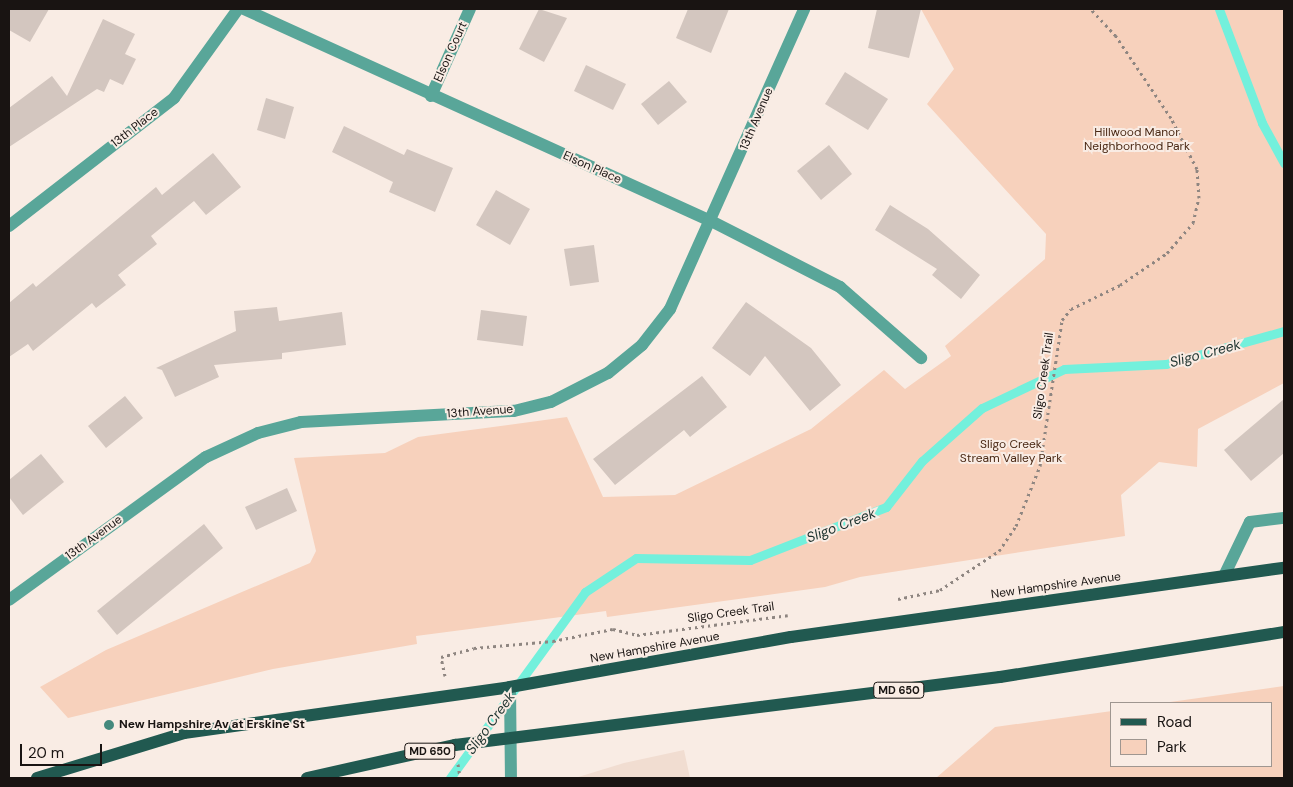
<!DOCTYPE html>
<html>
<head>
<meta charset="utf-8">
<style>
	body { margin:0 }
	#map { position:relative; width:1293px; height:787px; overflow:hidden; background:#f9ece4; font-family:"DM Sans",sans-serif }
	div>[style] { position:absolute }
	.built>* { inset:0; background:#f1ddd1 }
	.green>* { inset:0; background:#f7d1bc }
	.stream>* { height:9px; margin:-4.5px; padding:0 4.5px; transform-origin:4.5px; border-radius:4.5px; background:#73f0dc }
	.building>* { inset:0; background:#d3c6bf }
	.path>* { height:3px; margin-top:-1.5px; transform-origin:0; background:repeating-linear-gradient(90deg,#8f8681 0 2.5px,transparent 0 6.5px) }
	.minor>* { height:12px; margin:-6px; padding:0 6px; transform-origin:6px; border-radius:6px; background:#59a699 }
	.major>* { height:12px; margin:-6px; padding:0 6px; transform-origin:6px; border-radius:6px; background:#215950 }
	.dots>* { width:14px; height:14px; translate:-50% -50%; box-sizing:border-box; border:2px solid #f9ece4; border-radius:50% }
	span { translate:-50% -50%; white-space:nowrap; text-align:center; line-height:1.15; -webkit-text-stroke:4px #f9ece4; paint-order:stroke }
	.shield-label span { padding:1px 4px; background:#f9ece4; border:1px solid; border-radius:4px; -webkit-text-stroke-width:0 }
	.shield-label { font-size:11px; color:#191412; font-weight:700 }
	.street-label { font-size:12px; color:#191412 }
	.park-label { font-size:12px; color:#4a2915 }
	.poi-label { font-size:12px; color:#191412; font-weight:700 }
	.left { translate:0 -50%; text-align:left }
	.water-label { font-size:14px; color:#1c322e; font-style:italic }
	.frame { position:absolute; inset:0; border:10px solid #191412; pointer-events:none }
	.legend { position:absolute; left:1110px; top:702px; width:162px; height:65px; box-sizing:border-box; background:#f9ece4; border:1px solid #9f9690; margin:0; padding:6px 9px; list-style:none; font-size:15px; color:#191412 }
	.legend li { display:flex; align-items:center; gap:10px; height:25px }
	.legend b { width:25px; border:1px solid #9f9690 }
	.scale { position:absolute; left:20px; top:744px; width:82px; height:22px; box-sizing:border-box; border:2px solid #191412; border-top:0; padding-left:6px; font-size:15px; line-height:18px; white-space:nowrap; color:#191412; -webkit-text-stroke:4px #f9ece4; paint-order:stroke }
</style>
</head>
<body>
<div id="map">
	<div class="built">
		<div style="clip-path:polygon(684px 750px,690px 778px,575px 778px,624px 763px)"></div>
	</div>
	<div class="green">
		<div style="clip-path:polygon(921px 9px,1284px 9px,1284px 383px,1198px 429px,1197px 467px,1159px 462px,1121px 495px,1125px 536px,860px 577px,825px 587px,607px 617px,606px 611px,416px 636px,417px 644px,273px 669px,68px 718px,40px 687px,106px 650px,310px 563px,316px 551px,294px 458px,385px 453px,418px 437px,567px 417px,603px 497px,675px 495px,811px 429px,884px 370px,905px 389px,951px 356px,945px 346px,1045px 259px,1046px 234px,927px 104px,954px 69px)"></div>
		<div style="clip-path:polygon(1284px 686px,1284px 778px,936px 778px,995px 727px,1112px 711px,1112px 766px,1272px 766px,1272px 703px,1163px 703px)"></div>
	</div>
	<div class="stream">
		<div style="left:1219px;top:9px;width:122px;rotate:69.3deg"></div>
		<div style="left:1262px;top:123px;width:46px;rotate:61.2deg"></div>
		<div style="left:450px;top:778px;width:230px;rotate:-54deg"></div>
		<div style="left:585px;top:592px;width:61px;rotate:-33.7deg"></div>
		<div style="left:636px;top:558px;width:114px;rotate:1deg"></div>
		<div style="left:750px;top:560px;width:146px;rotate:-21.3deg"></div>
		<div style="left:886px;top:507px;width:58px;rotate:-52deg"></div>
		<div style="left:922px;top:461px;width:80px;rotate:-41.5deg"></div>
		<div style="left:982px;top:408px;width:91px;rotate:-25.4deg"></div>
		<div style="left:1064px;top:369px;width:102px;rotate:-2.8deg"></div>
		<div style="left:1166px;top:364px;width:123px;rotate:-15.6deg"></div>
	</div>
	<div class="building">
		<div style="clip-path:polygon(9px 9px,49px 9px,30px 42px,9px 30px)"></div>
		<div style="clip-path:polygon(539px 9px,567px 18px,544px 62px,519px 49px)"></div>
		<div style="clip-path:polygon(688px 9px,729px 9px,711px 53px,676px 38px)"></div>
		<div style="clip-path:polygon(877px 9px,921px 9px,909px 58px,868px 48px)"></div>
		<div style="clip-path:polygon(103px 19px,135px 34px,125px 54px,136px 59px,123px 85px,110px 79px,104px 92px,97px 89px,9px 147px,9px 108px,52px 76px,67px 96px)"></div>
		<div style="clip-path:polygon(586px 65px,626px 84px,613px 110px,574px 91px)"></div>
		<div style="clip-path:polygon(845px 72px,888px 99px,868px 130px,825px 104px)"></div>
		<div style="clip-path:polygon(669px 81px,687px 102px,658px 125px,641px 104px)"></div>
		<div style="clip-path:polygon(266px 98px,294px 107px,285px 139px,257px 130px)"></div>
		<div style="clip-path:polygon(344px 126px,404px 155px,407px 149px,453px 168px,435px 212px,389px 192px,393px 182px,332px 152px)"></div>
		<div style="clip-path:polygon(829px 145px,852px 174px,821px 200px,797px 171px)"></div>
		<div style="clip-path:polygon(213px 153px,241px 187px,206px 215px,194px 201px,151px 236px,157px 244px,118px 275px,126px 285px,96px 308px,92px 303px,33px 351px,28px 344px,9px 357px,9px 303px,33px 283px,36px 287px,156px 187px,162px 195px)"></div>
		<div style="clip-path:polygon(496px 190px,530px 209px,510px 245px,476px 225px)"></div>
		<div style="clip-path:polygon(890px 205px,928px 229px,980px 275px,961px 299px,932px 275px,937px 269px,875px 230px)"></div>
		<div style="clip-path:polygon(594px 245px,599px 282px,570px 286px,564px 249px)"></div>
		<div style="clip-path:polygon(746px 302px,811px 348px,841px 385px,810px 411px,765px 356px,750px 376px,712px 348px)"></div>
		<div style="clip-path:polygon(277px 307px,279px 321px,342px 312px,346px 345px,282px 353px,282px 359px,214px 365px,219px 377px,175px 397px,162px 370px,156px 368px,236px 331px,234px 311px)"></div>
		<div style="clip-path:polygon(481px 310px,527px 316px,523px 346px,477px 340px)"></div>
		<div style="clip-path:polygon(702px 376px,727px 407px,690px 437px,684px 430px,615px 485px,593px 459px)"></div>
		<div style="clip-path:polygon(125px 396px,143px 418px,106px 448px,88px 426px)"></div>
		<div style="clip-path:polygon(1284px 399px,1284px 453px,1251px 481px,1224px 450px)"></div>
		<div style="clip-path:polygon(41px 454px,64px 482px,23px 515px,9px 497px,9px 480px)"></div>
		<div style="clip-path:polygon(287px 488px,297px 511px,256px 530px,245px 507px)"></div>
		<div style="clip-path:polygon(204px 524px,223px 548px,117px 635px,97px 611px)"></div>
	</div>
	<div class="path">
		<div style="left:898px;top:599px;width:43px;rotate:-12.1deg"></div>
		<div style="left:940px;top:590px;width:71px;rotate:-33.5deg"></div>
		<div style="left:999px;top:551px;width:30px;rotate:-56deg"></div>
		<div style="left:1016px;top:526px;width:65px;rotate:-68.2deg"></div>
		<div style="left:1040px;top:466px;width:148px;rotate:-81.4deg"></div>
		<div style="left:1062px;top:320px;width:14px;rotate:-51deg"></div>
		<div style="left:1071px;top:309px;width:55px;rotate:-26.1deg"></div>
		<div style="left:1120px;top:285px;width:57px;rotate:-34.2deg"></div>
		<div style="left:1167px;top:253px;width:40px;rotate:-49deg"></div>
		<div style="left:1193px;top:223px;width:26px;rotate:-77deg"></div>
		<div style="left:1199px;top:198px;width:29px;rotate:-94deg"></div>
		<div style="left:1197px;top:169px;width:57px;rotate:-117deg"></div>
		<div style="left:1171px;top:118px;width:99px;rotate:-123.9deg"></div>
		<div style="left:1116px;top:36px;width:37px;rotate:-133deg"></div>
		<div style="left:445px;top:676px;width:19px;rotate:-102deg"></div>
		<div style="left:441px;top:657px;width:34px;rotate:-15deg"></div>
		<div style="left:474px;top:648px;width:79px;rotate:-5.1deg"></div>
		<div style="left:553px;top:641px;width:61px;rotate:-11.3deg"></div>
		<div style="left:613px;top:629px;width:25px;rotate:14deg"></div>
		<div style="left:637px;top:635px;width:152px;rotate:-7.5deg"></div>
		<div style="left:458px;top:764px;width:14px;rotate:82deg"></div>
	</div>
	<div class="minor">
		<div style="left:244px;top:9px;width:515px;rotate:24.43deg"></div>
		<div style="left:713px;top:222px;width:143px;rotate:27.1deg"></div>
		<div style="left:840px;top:287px;width:108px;rotate:41.2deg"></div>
		<div style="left:431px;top:96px;width:95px;rotate:-65.9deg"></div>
		<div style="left:9px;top:226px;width:209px;rotate:-37.8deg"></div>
		<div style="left:174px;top:98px;width:110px;rotate:-54.3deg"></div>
		<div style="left:1224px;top:576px;width:60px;rotate:-64.3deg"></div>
		<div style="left:1250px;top:522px;width:34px;rotate:-7deg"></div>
		<div style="left:9px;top:600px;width:243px;rotate:-36deg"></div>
		<div style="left:206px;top:457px;width:57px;rotate:-24.8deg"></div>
		<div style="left:258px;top:433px;width:44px;rotate:-14.3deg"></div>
		<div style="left:301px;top:422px;width:213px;rotate:-3deg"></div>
		<div style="left:514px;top:411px;width:38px;rotate:-14deg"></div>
		<div style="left:551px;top:402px;width:64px;rotate:-27deg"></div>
		<div style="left:608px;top:373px;width:44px;rotate:-39.5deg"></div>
		<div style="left:642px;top:345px;width:46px;rotate:-52.1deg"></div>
		<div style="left:670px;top:309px;width:329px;rotate:-65.9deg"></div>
		<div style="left:510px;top:687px;width:91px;rotate:89.4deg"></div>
	</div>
	<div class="major">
		<div style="left:37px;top:778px;width:154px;rotate:-17deg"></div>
		<div style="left:184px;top:733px;width:329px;rotate:-8deg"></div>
		<div style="left:510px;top:687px;width:285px;rotate:-10.1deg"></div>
		<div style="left:791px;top:637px;width:498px;rotate:-8deg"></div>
		<div style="left:307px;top:778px;width:152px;rotate:-12.6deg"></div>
		<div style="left:455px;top:745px;width:549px;rotate:-7.11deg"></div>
		<div style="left:1000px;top:677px;width:288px;rotate:-9deg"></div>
	</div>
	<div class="dots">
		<div style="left:109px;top:725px;background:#44897d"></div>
	</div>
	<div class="shield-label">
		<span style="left:899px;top:690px">MD 650</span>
		<span style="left:430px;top:751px">MD 650</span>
	</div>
	<div class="street-label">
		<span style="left:451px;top:52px;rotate:-66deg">Elson Court</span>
		<span style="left:757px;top:119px;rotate:-67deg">13th Avenue</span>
		<span style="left:135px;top:128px;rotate:-38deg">13th Place</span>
		<span style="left:592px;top:168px;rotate:24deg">Elson Place</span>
		<span style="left:1044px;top:376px;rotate:-82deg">Sligo Creek Trail</span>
		<span style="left:480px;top:412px;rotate:-4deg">13th Avenue</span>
		<span style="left:94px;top:538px;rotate:-36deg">13th Avenue</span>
		<span style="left:1056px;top:586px;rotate:-8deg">New Hampshire Avenue</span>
		<span style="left:731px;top:613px;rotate:-8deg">Sligo Creek Trail</span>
		<span style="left:655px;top:648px;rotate:-10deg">New Hampshire Avenue</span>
	</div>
	<div class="park-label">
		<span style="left:1137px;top:140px">Hillwood Manor<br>Neighborhood Park</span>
		<span style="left:1011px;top:452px">Sligo Creek<br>Stream Valley Park</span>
	</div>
	<div class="poi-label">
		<span class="left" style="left:119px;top:725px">New Hampshire Av at Erskine St</span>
	</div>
	<div class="water-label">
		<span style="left:1205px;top:353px;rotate:-15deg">Sligo Creek</span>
		<span style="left:841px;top:525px;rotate:-21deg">Sligo Creek</span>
		<span style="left:490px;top:723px;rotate:-54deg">Sligo Creek</span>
	</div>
	<div class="frame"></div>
	<ul class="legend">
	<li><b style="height:6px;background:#215950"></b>Road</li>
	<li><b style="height:14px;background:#f7d1bc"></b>Park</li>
	</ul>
	<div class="scale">20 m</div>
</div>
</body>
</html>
